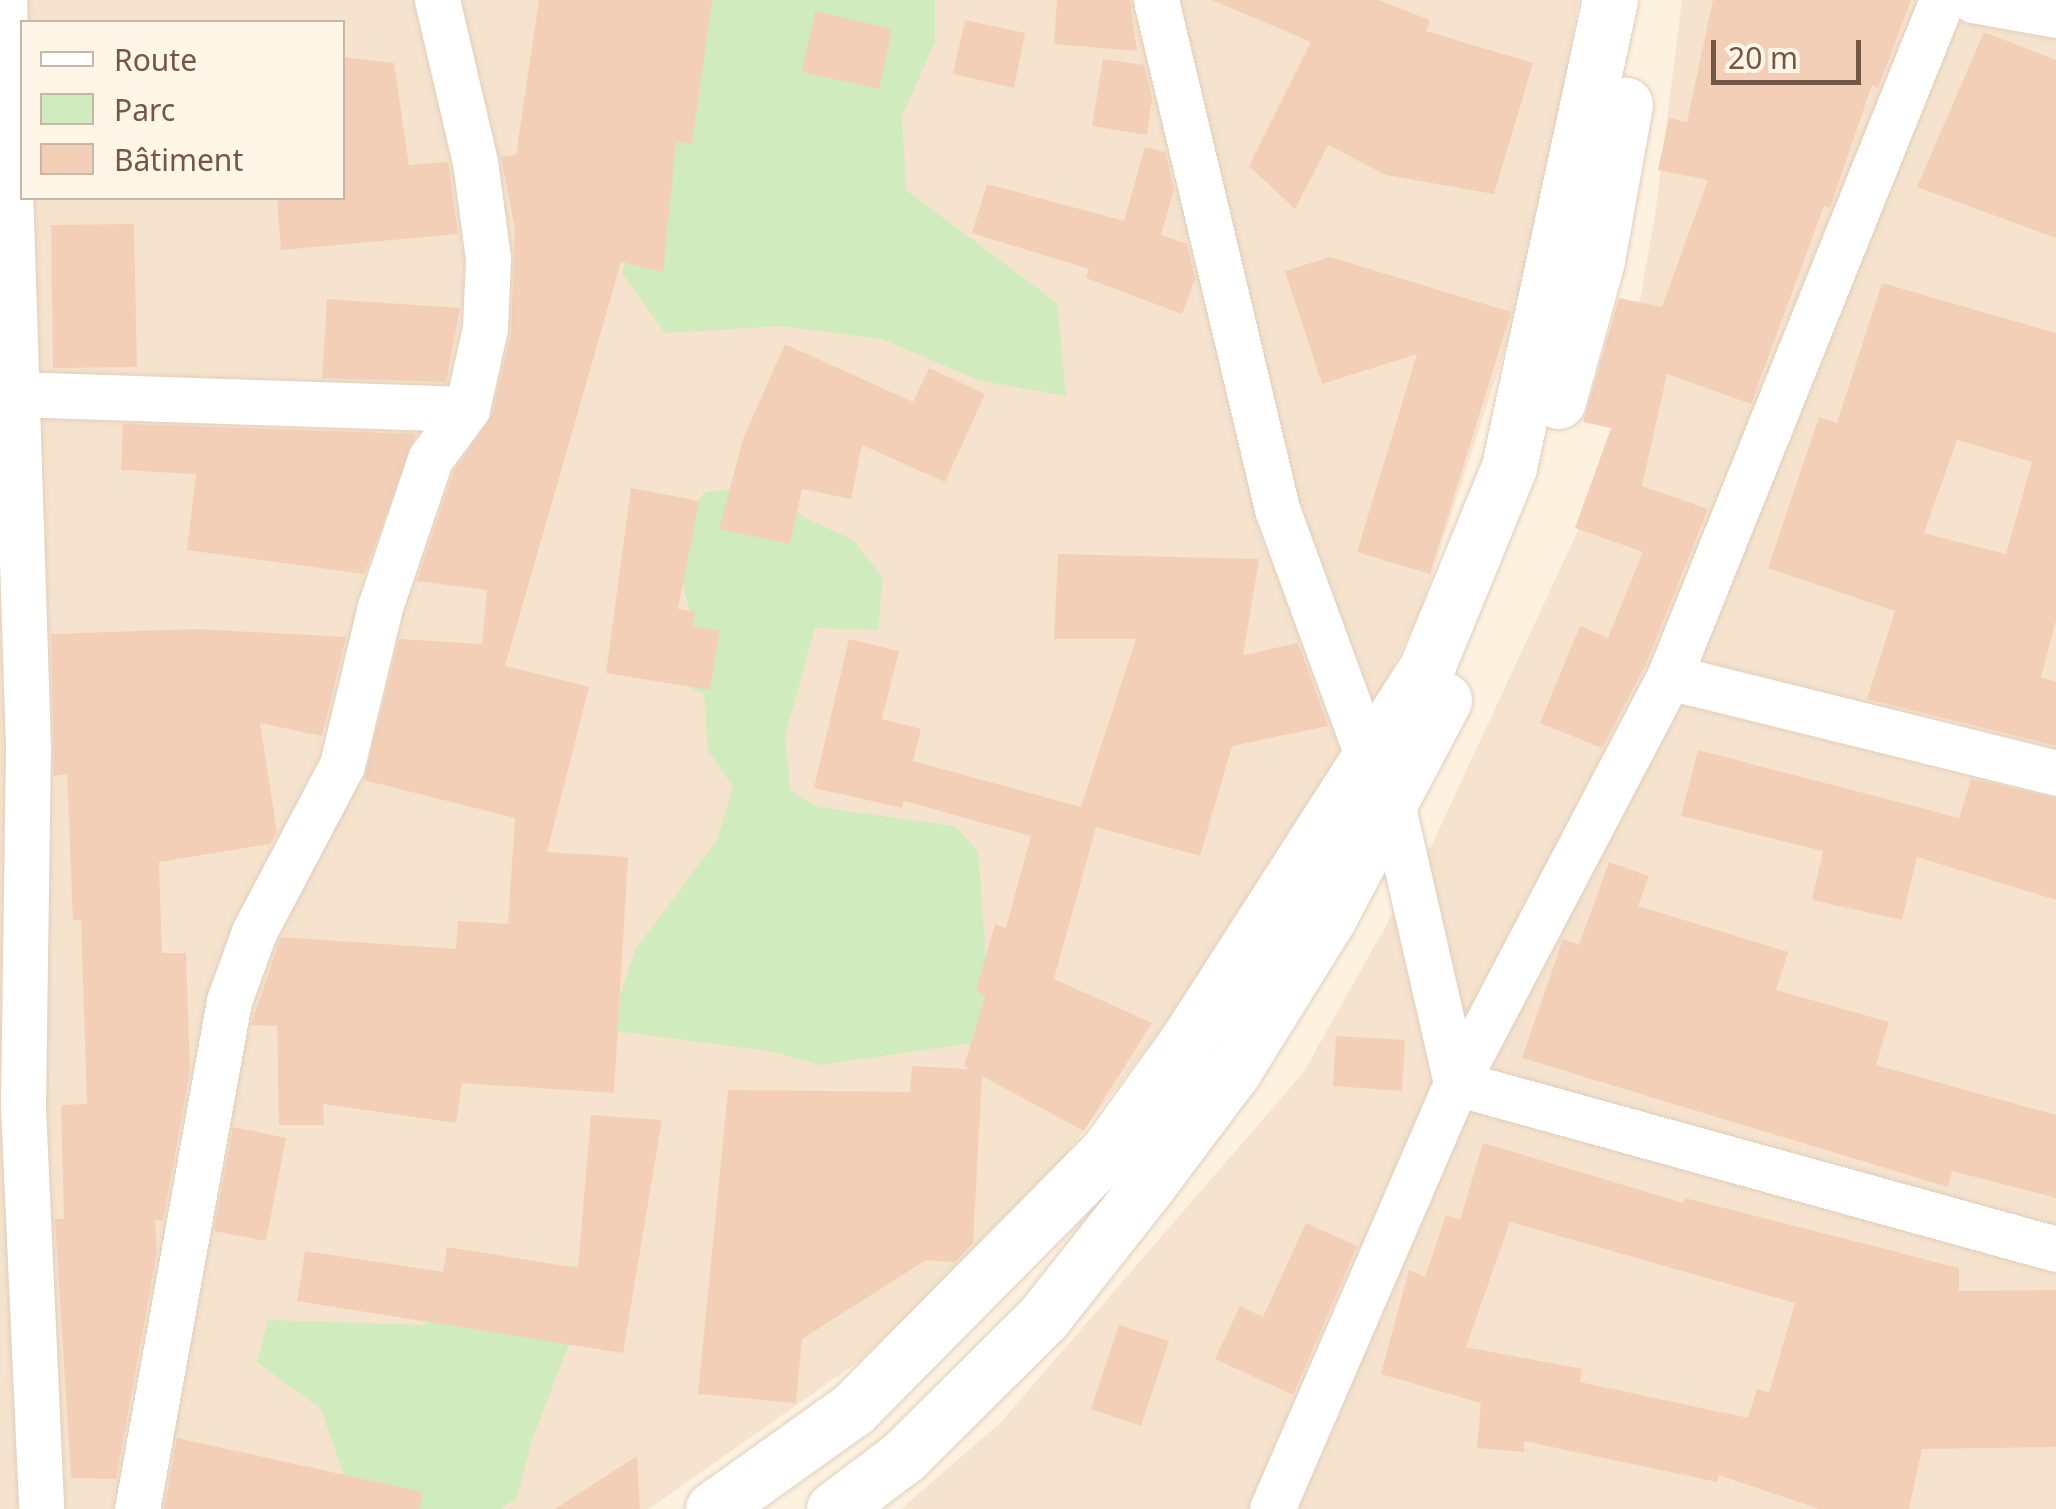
<!DOCTYPE html>
<html>
<head>
<meta charset="utf-8">
<style>
	body { margin:0 }
	#map { position:relative; width:2056px; height:1509px; overflow:hidden; background:#fdf2e0; font-family:"Noto Sans",sans-serif }
	div>[style] { position:absolute }
	.residential>* { inset:0; background:#f5e3ce }
	.green>* { inset:0; background:#d0ebbe }
	.building>* { inset:0; background:#f4cfb7 }
	.roads { filter:drop-shadow(0 0 2px #e1cebc) drop-shadow(0 0 2px #e1cebc) }
	.minor>* { height:45px; margin:-22.5px; padding:0 22.5px; transform-origin:22.5px; border-radius:22.5px; background:#fff }
	.tertiary>* { height:55px; margin:-27.5px; padding:0 27.5px; transform-origin:27.5px; border-radius:27.5px; background:#fff }
	span { translate:-50% -50%; white-space:nowrap; text-align:center; line-height:1.15; -webkit-text-stroke:9px #fff6e7; paint-order:stroke }
	.legend { position:absolute; left:20px; top:20px; width:325px; height:180px; box-sizing:border-box; background:#fff6e7; border:2px solid #c8b6a7; margin:0; padding:12px 18px; list-style:none; font-size:30px; color:#755746 }
	.legend li { display:flex; align-items:center; gap:20px; height:50px }
	.legend b { width:50px; border:2px solid #c8b6a7 }
	.scale { position:absolute; left:1711px; top:40px; width:150px; height:45px; box-sizing:border-box; border:5px solid #755746; border-top:0; padding-left:12px; font-size:30px; line-height:35px; white-space:nowrap; color:#755746; -webkit-text-stroke:8px #fff6e7; paint-order:stroke }
</style>
</head>
<body>
<div id="map">
	<div class="residential">
		<div style="clip-path:polygon(evenodd,0 0,1579px 0,1531px 269px,1420px 612px,1386px 682px,1210px 965px,1028px 1204px,858px 1362px,649px 1509px,0 1509px,0 0,22px 22px,342px 22px,342px 198px,22px 198px,22px 22px)"></div>
		<div style="clip-path:polygon(1682px 0,2056px 0,2056px 1509px,901px 1509px,1000px 1423px,1303px 1073px,1434px 840px,1613px 455px,1655px 215px)"></div>
	</div>
	<div class="green">
		<div style="clip-path:polygon(709px 0,935px 0,935px 42px,902px 116px,906px 190px,1057px 303px,1066px 396px,978px 380px,882px 339px,780px 326px,665px 333px,622px 273px)"></div>
		<div style="clip-path:polygon(763px 484px,804px 517px,853px 540px,883px 578px,878px 630px,815px 628px,785px 736px,790px 790px,817px 807px,954px 826px,978px 851px,990px 1010px,978px 1042px,820px 1065px,775px 1052px,608px 1030px,635px 950px,717px 840px,733px 787px,708px 750px,704px 694px,682px 684px,692px 623px,672px 536px,704px 493px)"></div>
		<div style="clip-path:polygon(479px 1259px,599px 1268px,532px 1439px,517px 1498px,500px 1509px,346px 1509px,349px 1490px,321px 1409px,257px 1362px,268px 1320px,424px 1325px)"></div>
	</div>
	<div class="building">
		<div style="clip-path:polygon(539px 0,712px 0,692px 144px,676px 142px,663px 272px,621px 262px,505px 666px,589px 687px,547px 852px,628px 857px,614px 1093px,462px 1083px,456px 1123px,323px 1104px,324px 1125px,279px 1125px,277px 1026px,251px 1025px,281px 937px,456px 949px,458px 921px,508px 924px,515px 818px,364px 780px,399px 639px,482px 644px,487px 590px,417px 581px,454px 471px,492px 415px,511px 334px,515px 229px,501px 157px,516px 155px)"></div>
		<div style="clip-path:polygon(1057px 0,1130px 0,1137px 51px,1054px 44px)"></div>
		<div style="clip-path:polygon(1212px 0,1378px 0,1430px 20px,1426px 31px,1533px 63px,1494px 194px,1386px 175px,1328px 145px,1295px 209px,1249px 166px,1311px 42px)"></div>
		<div style="clip-path:polygon(1713px 0,1911px 0,1878px 88px,1872px 85px,1830px 208px,1824px 206px,1751px 404px,1667px 374px,1642px 486px,1708px 509px,1645px 666px,1602px 748px,1540px 723px,1580px 626px,1608px 638px,1643px 552px,1575px 528px,1611px 428px,1583px 422px,1619px 298px,1662px 307px,1708px 180px,1658px 170px,1669px 118px,1687px 122px)"></div>
		<div style="clip-path:polygon(815px 11px,892px 29px,879px 89px,802px 72px)"></div>
		<div style="clip-path:polygon(965px 20px,1025px 33px,1014px 88px,953px 74px)"></div>
		<div style="clip-path:polygon(1984px 32px,2056px 60px,2056px 238px,1917px 187px)"></div>
		<div style="clip-path:polygon(342px 57px,394px 63px,409px 165px,448px 162px,458px 234px,281px 250px,277px 198px,342px 198px)"></div>
		<div style="clip-path:polygon(1103px 59px,1144px 65px,1152px 98px,1147px 135px,1092px 126px)"></div>
		<div style="clip-path:polygon(1145px 147px,1165px 152px,1174px 189px,1161px 235px,1187px 244px,1195px 279px,1182px 314px,1086px 278px,1089px 269px,972px 233px,987px 184px,1124px 221px)"></div>
		<div style="clip-path:polygon(134px 224px,137px 367px,53px 368px,51px 225px)"></div>
		<div style="clip-path:polygon(1330px 257px,1511px 312px,1430px 574px,1357px 552px,1417px 354px,1322px 384px,1285px 271px)"></div>
		<div style="clip-path:polygon(evenodd,1882px 283px,2056px 333px,2056px 620px,2041px 677px,2056px 682px,2056px 746px,1867px 699px,1895px 611px,1768px 568px,1819px 417px,1837px 423px,1882px 283px,1957px 440px,2032px 462px,2006px 554px,1924px 533px,1957px 440px)"></div>
		<div style="clip-path:polygon(327px 299px,460px 308px,446px 382px,322px 378px)"></div>
		<div style="clip-path:polygon(785px 344px,913px 402px,929px 368px,985px 394px,945px 482px,862px 445px,851px 499px,802px 489px,790px 544px,719px 529px,743px 439px)"></div>
		<div style="clip-path:polygon(123px 424px,416px 434px,364px 574px,187px 550px,196px 474px,121px 470px)"></div>
		<div style="clip-path:polygon(631px 488px,699px 501px,678px 609px,695px 612px,692px 626px,720px 631px,710px 690px,606px 673px)"></div>
		<div style="clip-path:polygon(1058px 554px,1259px 559px,1243px 655px,1298px 643px,1328px 726px,1232px 746px,1200px 856px,1096px 827px,1054px 979px,1152px 1023px,1084px 1131px,982px 1076px,973px 1243px,955px 1262px,926px 1260px,802px 1339px,796px 1403px,698px 1394px,728px 1090px,910px 1092px,912px 1066px,969px 1069px,964px 1066px,985px 997px,976px 990px,995px 924px,1006px 928px,1031px 836px,904px 801px,902px 808px,814px 788px,849px 639px,899px 651px,882px 719px,921px 729px,913px 761px,1081px 807px,1136px 639px,1054px 639px)"></div>
		<div style="clip-path:polygon(197px 629px,346px 637px,322px 736px,260px 723px,277px 832px,270px 844px,159px 862px,162px 953px,186px 953px,190px 1071px,163px 1221px,155px 1219px,157px 1252px,116px 1479px,71px 1478px,55px 1219px,64px 1219px,61px 1105px,87px 1104px,81px 920px,73px 920px,67px 774px,54px 776px,51px 634px)"></div>
		<div style="clip-path:polygon(1698px 750px,1959px 818px,1971px 779px,2056px 798px,2056px 900px,1917px 857px,1902px 920px,1812px 900px,1823px 851px,1681px 816px)"></div>
		<div style="clip-path:polygon(1609px 862px,1649px 876px,1638px 906px,1788px 952px,1776px 990px,1889px 1022px,1876px 1065px,2056px 1115px,2056px 1198px,1952px 1171px,1948px 1187px,1522px 1058px,1563px 939px,1579px 945px)"></div>
		<div style="clip-path:polygon(1336px 1036px,1405px 1040px,1402px 1091px,1333px 1086px)"></div>
		<div style="clip-path:polygon(591px 1115px,662px 1120px,623px 1353px,297px 1301px,305px 1251px,443px 1272px,447px 1247px,578px 1268px)"></div>
		<div style="clip-path:polygon(233px 1127px,286px 1138px,266px 1241px,214px 1231px)"></div>
		<div style="clip-path:polygon(evenodd,1483px 1143px,1684px 1203px,1685px 1198px,1959px 1268px,1959px 1291px,2056px 1290px,2056px 1447px,1922px 1449px,1909px 1509px,1819px 1509px,1719px 1475px,1717px 1482px,1524px 1441px,1524px 1452px,1477px 1448px,1481px 1403px,1381px 1374px,1409px 1270px,1425px 1277px,1446px 1215px,1460px 1220px,1483px 1143px,1510px 1222px,1795px 1303px,1769px 1393px,1757px 1389px,1748px 1418px,1580px 1382px,1582px 1369px,1466px 1347px,1510px 1222px)"></div>
		<div style="clip-path:polygon(1306px 1223px,1357px 1246px,1293px 1395px,1215px 1359px,1240px 1306px,1263px 1317px)"></div>
		<div style="clip-path:polygon(1119px 1325px,1169px 1341px,1141px 1426px,1091px 1409px)"></div>
		<div style="clip-path:polygon(177px 1438px,422px 1492px,420px 1509px,164px 1509px)"></div>
		<div style="clip-path:polygon(637px 1456px,640px 1509px,555px 1509px)"></div>
	</div>
	<div class="roads">
		<div class="minor">
			<div style="left:4px;top:0;width:747px;rotate:88.16deg"></div>
			<div style="left:28px;top:747px;width:360px;rotate:90.8deg"></div>
			<div style="left:23px;top:1107px;width:402px;rotate:87.4deg"></div>
			<div style="left:1156px;top:0;width:523px;rotate:76.63deg"></div>
			<div style="left:1277px;top:509px;width:265px;rotate:69.9deg"></div>
			<div style="left:1973px;top:0;width:84px;rotate:10.2deg"></div>
			<div style="left:15px;top:394px;width:452px;rotate:1.9deg"></div>
			<div style="left:1669px;top:677px;width:399px;rotate:13.9deg"></div>
			<div style="left:1391px;top:799px;width:291px;rotate:77.1deg"></div>
			<div style="left:1456px;top:1083px;width:623px;rotate:15.46deg"></div>
			<div style="left:137px;top:1509px;width:516px;rotate:-79.73deg"></div>
			<div style="left:229px;top:1001px;width:73px;rotate:-70.1deg"></div>
			<div style="left:254px;top:932px;width:189px;rotate:-62.2deg"></div>
			<div style="left:342px;top:765px;width:163px;rotate:-76.5deg"></div>
			<div style="left:380px;top:607px;width:156px;rotate:-71.3deg"></div>
			<div style="left:430px;top:459px;width:62px;rotate:-53.5deg"></div>
			<div style="left:467px;top:409px;width:83px;rotate:-77.5deg"></div>
			<div style="left:485px;top:328px;width:70px;rotate:-87.5deg"></div>
			<div style="left:488px;top:258px;width:97px;rotate:-97.7deg"></div>
			<div style="left:475px;top:162px;width:166px;rotate:-103.2deg"></div>
			<div style="left:1272px;top:1509px;width:464px;rotate:-66.6deg"></div>
			<div style="left:1456px;top:1083px;width:458px;rotate:-62.3deg"></div>
			<div style="left:1669px;top:677px;width:730px;rotate:-68.04deg"></div>
		</div>
		<div class="tertiary">
			<div style="left:1558px;top:401px;width:146px;rotate:-74.5deg"></div>
			<div style="left:1597px;top:260px;width:158px;rotate:-79.8deg"></div>
			<div style="left:713px;top:1509px;width:172px;rotate:-35.5deg"></div>
			<div style="left:853px;top:1409px;width:363px;rotate:-45.3deg"></div>
			<div style="left:1108px;top:1151px;width:133px;rotate:-54.2deg"></div>
			<div style="left:1186px;top:1043px;width:447px;rotate:-57.3deg"></div>
			<div style="left:1427px;top:667px;width:216px;rotate:-67.7deg"></div>
			<div style="left:1509px;top:467px;width:478px;rotate:-77.8deg"></div>
			<div style="left:834px;top:1509px;width:88px;rotate:-37.1deg"></div>
			<div style="left:904px;top:1456px;width:196px;rotate:-44.8deg"></div>
			<div style="left:1043px;top:1318px;width:164px;rotate:-51.7deg"></div>
			<div style="left:1145px;top:1189px;width:149px;rotate:-53.2deg"></div>
			<div style="left:1234px;top:1070px;width:178px;rotate:-58.1deg"></div>
			<div style="left:1328px;top:919px;width:248px;rotate:-62.1deg"></div>
		</div>
	</div>
	<ul class="legend">
	<li><b style="height:12px;background:#fff"></b>Route</li>
	<li><b style="height:28px;background:#d0ebbe"></b>Parc</li>
	<li><b style="height:28px;background:#f4cfb7"></b>Bâtiment</li>
	</ul>
	<div class="scale">20 m</div>
</div>
</body>
</html>
